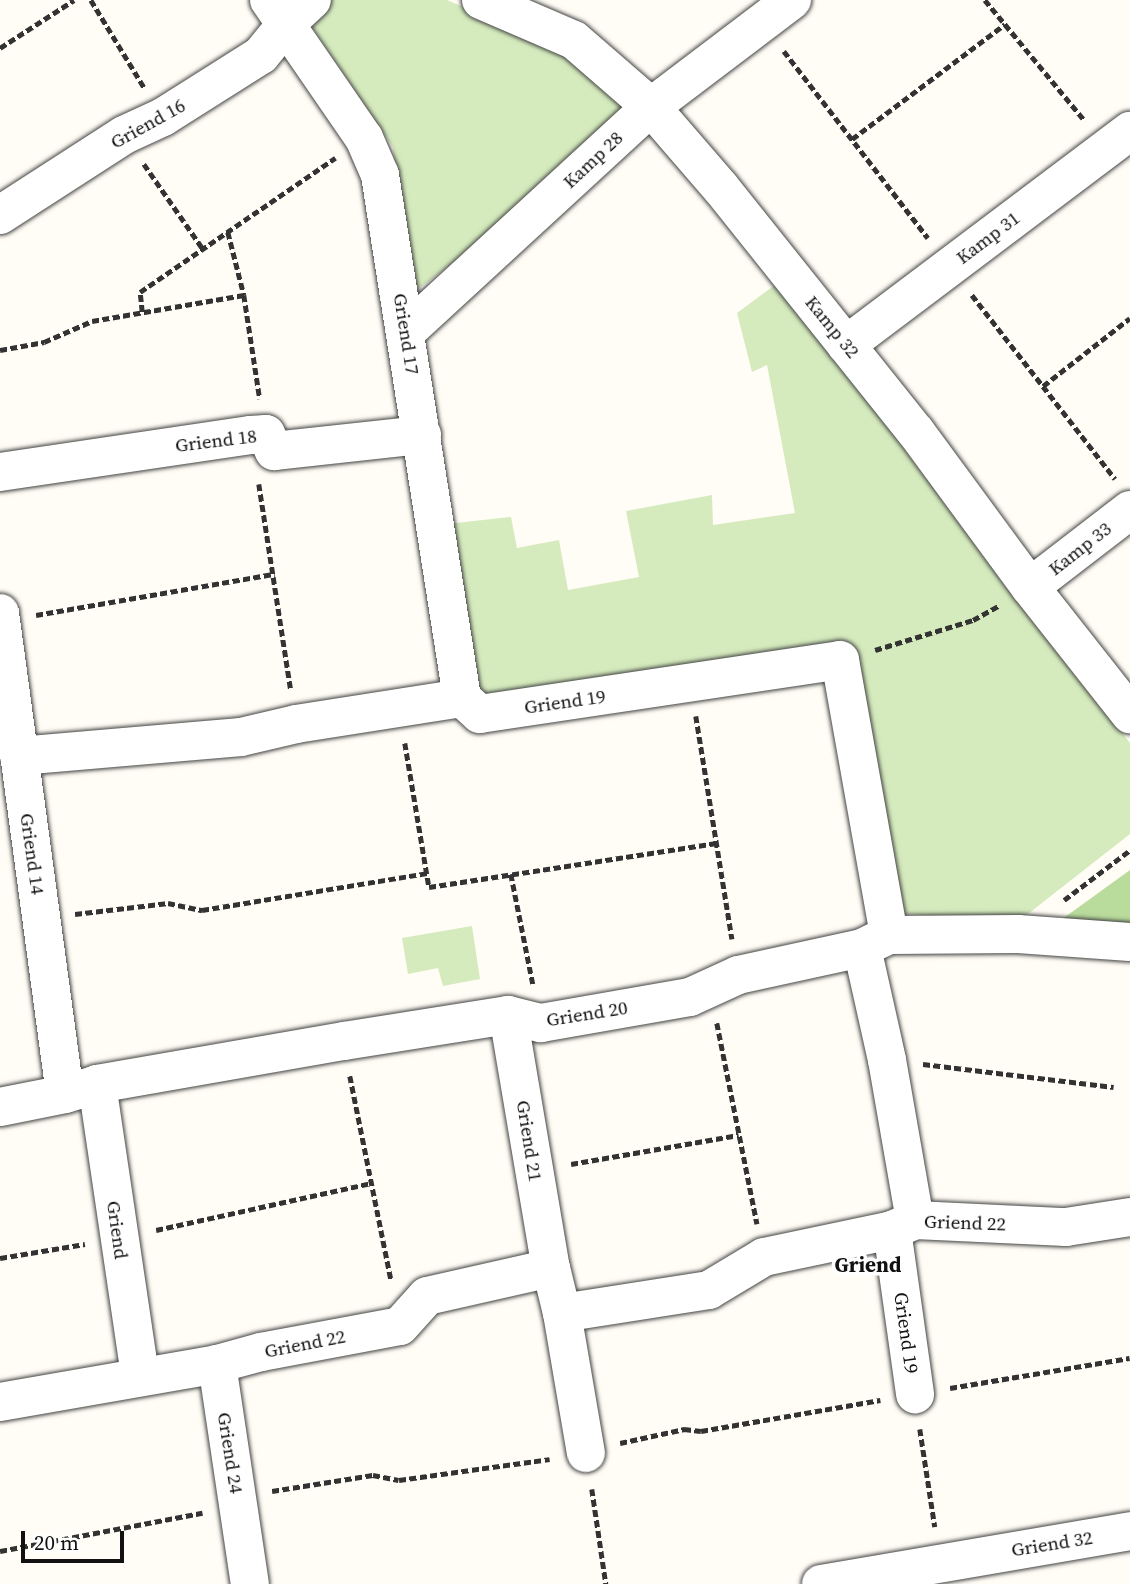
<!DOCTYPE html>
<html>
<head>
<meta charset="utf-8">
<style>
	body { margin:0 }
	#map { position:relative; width:1130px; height:1584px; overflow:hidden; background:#fffdf5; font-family:"Source Serif 4",serif }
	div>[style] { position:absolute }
	.green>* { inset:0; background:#d5ebbd }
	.forest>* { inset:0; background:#b9dc9c }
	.path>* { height:4.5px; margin-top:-2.25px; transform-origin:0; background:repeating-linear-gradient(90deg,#333 0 7px,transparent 0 10.5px) }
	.roads { filter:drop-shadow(0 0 2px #444) drop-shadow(0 0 2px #444) }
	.minor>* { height:38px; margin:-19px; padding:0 19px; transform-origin:19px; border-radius:19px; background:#fff }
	span { translate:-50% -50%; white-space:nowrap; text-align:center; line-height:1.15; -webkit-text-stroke:7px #fff; paint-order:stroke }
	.street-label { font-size:19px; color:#111 }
	.neighbourhood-label { font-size:21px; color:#111; font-weight:700 }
	.scale { position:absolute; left:21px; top:1531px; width:103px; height:32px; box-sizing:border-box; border:4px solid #111; border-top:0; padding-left:9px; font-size:21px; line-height:24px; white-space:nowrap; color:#111; -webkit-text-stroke:5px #fff; paint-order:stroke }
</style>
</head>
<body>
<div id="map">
	<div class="green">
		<div style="clip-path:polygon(326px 0,447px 0,598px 66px,639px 104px,466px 253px,410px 295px,393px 147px,304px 15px)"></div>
		<div style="clip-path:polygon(779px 282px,1130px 743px,1130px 834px,1015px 924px,902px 913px,854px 647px,482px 697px,472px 693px,447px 524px,511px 517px,517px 548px,559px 540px,568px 590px,639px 577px,626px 511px,712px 495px,713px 525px,795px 513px,767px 365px,752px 372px,737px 313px)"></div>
		<div style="clip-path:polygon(472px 926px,480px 979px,443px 986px,438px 968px,408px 974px,402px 938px)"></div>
	</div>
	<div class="forest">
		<div style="clip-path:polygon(1130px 870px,1130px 930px,1054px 925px)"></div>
	</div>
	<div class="path">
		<div style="left:91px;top:0;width:102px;rotate:58.7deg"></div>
		<div style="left:985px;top:0;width:157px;rotate:50.4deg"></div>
		<div style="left:0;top:48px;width:88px;rotate:-33deg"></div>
		<div style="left:784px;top:51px;width:236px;rotate:52.4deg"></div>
		<div style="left:852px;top:139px;width:191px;rotate:-36.9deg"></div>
		<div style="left:144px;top:164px;width:103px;rotate:55.2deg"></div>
		<div style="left:228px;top:232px;width:65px;rotate:75.7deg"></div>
		<div style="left:972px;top:295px;width:233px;rotate:52.1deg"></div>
		<div style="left:142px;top:312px;width:20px;rotate:-96deg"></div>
		<div style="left:140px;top:292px;width:237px;rotate:-34.5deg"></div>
		<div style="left:0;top:350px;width:45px;rotate:-10.3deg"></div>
		<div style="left:44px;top:342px;width:52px;rotate:-23.6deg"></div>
		<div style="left:92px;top:321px;width:154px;rotate:-9.7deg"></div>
		<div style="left:244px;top:295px;width:105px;rotate:81.3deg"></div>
		<div style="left:1043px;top:386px;width:110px;rotate:-38deg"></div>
		<div style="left:259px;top:484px;width:208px;rotate:81.2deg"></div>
		<div style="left:36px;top:615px;width:242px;rotate:-9.8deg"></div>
		<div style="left:875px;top:650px;width:102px;rotate:-17deg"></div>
		<div style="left:973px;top:620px;width:29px;rotate:-29deg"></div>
		<div style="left:696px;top:716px;width:226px;rotate:80.8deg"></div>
		<div style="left:405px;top:743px;width:146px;rotate:80.5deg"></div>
		<div style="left:429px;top:887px;width:291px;rotate:-8.7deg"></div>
		<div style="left:511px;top:874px;width:112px;rotate:78.7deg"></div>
		<div style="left:1064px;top:900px;width:83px;rotate:-37.1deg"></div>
		<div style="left:75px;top:914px;width:94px;rotate:-6.7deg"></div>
		<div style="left:168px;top:903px;width:35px;rotate:12deg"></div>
		<div style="left:202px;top:910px;width:228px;rotate:-9.3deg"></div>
		<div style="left:717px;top:1023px;width:205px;rotate:78.7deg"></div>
		<div style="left:923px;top:1064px;width:192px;rotate:6.9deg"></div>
		<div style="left:350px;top:1076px;width:208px;rotate:78.6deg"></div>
		<div style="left:571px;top:1164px;width:170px;rotate:-9.8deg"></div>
		<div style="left:156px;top:1230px;width:220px;rotate:-12.3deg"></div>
		<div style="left:0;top:1258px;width:86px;rotate:-9.4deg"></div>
		<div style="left:950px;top:1388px;width:182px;rotate:-9.5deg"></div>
		<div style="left:920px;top:1429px;width:99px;rotate:81.3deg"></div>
		<div style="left:620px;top:1443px;width:66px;rotate:-12.3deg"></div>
		<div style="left:684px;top:1429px;width:17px;rotate:7deg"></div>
		<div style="left:701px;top:1431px;width:182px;rotate:-9.8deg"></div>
		<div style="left:592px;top:1489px;width:96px;rotate:81.6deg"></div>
		<div style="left:272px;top:1491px;width:102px;rotate:-9deg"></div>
		<div style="left:373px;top:1475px;width:26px;rotate:11deg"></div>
		<div style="left:399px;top:1480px;width:152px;rotate:-7.9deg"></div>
		<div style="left:0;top:1551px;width:206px;rotate:-10.7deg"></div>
	</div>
	<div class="roads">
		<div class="minor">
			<div style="left:269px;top:0;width:168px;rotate:55.5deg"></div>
			<div style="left:364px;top:138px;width:40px;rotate:66.6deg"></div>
			<div style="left:380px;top:175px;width:529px;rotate:81.09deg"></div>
			<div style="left:481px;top:0;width:101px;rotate:23.3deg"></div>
			<div style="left:574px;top:40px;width:102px;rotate:41deg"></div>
			<div style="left:651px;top:107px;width:107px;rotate:49.2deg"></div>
			<div style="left:721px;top:188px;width:312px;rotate:51.4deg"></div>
			<div style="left:916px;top:432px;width:192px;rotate:53.7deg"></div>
			<div style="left:1030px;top:587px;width:162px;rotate:51.8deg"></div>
			<div style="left:0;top:215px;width:148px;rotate:-32.8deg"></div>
			<div style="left:124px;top:135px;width:43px;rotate:-24.8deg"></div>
			<div style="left:163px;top:117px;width:116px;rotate:-32.3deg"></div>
			<div style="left:261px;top:55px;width:41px;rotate:-50.9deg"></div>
			<div style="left:287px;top:23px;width:34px;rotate:-43deg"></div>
			<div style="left:406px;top:332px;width:333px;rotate:-42.6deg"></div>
			<div style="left:651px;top:107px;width:177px;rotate:-37.2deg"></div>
			<div style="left:846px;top:345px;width:356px;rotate:-37deg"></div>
			<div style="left:0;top:472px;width:254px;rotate:-8.4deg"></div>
			<div style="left:251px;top:435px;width:15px;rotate:-4deg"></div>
			<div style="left:266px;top:434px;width:19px;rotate:65deg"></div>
			<div style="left:274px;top:451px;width:149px;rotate:-6.2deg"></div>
			<div style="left:1030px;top:587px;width:126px;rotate:-37.6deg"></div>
			<div style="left:0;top:613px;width:485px;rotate:82.3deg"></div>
			<div style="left:19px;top:756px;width:223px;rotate:-4.9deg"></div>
			<div style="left:241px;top:737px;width:57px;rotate:-13.3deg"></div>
			<div style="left:296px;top:724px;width:168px;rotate:-8.9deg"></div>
			<div style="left:462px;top:698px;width:24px;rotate:42deg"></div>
			<div style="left:480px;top:714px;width:364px;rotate:-8.5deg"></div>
			<div style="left:840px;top:660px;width:279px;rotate:79.9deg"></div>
			<div style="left:862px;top:948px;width:115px;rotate:77.4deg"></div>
			<div style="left:887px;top:1060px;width:162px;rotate:80.1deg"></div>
			<div style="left:508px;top:1015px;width:257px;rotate:80.4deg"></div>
			<div style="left:97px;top:1084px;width:294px;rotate:81.6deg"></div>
			<div style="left:0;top:1107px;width:66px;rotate:-11.3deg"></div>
			<div style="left:65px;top:1094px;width:34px;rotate:-17deg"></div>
			<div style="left:97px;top:1084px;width:251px;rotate:-9.9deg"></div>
			<div style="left:344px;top:1041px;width:166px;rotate:-9deg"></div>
			<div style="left:508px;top:1015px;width:34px;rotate:14deg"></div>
			<div style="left:541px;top:1023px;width:151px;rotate:-9.9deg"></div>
			<div style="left:690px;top:997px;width:53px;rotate:-24.6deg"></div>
			<div style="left:738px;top:975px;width:127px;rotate:-12.3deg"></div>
			<div style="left:862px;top:948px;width:30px;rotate:-26deg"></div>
			<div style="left:889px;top:935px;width:129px;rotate:-0.4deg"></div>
			<div style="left:1018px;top:934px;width:112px;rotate:4.1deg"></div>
			<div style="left:892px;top:1230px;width:166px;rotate:82deg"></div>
			<div style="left:562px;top:1313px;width:142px;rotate:80.3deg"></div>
			<div style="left:217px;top:1364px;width:222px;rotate:81.5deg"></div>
			<div style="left:0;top:1402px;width:220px;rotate:-9.9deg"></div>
			<div style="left:217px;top:1364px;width:46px;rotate:-15.3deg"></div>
			<div style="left:261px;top:1352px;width:141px;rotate:-10.6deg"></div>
			<div style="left:400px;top:1326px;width:40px;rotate:-48deg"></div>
			<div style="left:427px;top:1296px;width:127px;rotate:-12.7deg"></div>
			<div style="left:551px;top:1268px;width:46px;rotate:76.3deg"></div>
			<div style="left:562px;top:1313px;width:149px;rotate:-8.9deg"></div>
			<div style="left:709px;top:1290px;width:64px;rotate:-31deg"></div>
			<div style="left:764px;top:1257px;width:131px;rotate:-11.9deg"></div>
			<div style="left:892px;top:1230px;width:25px;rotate:-23deg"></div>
			<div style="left:915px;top:1220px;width:151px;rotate:2.7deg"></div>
			<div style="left:1066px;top:1227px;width:65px;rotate:-8.9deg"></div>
			<div style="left:821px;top:1584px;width:314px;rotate:-9.7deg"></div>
		</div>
	</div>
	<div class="street-label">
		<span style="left:148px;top:124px;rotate:-29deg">Griend 16</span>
		<span style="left:593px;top:160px;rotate:-43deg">Kamp 28</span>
		<span style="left:988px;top:238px;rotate:-37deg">Kamp 31</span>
		<span style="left:832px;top:327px;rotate:51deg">Kamp 32</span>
		<span style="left:406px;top:334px;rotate:81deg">Griend 17</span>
		<span style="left:216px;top:441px;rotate:-7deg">Griend 18</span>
		<span style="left:1080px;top:549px;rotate:-38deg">Kamp 33</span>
		<span style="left:565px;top:702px;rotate:-8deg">Griend 19</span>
		<span style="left:32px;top:854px;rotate:82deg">Griend 14</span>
		<span style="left:587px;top:1014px;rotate:-9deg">Griend 20</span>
		<span style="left:529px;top:1141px;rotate:81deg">Griend 21</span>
		<span style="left:965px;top:1223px;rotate:2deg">Griend 22</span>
		<span style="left:117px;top:1230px;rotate:82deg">Griend</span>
		<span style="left:906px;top:1333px;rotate:82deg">Griend 19</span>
		<span style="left:305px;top:1344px;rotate:-11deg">Griend 22</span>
		<span style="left:230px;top:1453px;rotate:81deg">Griend 24</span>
		<span style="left:1052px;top:1544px;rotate:-9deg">Griend 32</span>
	</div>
	<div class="neighbourhood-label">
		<span style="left:868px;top:1265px">Griend</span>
	</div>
	<div class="scale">20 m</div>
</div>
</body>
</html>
